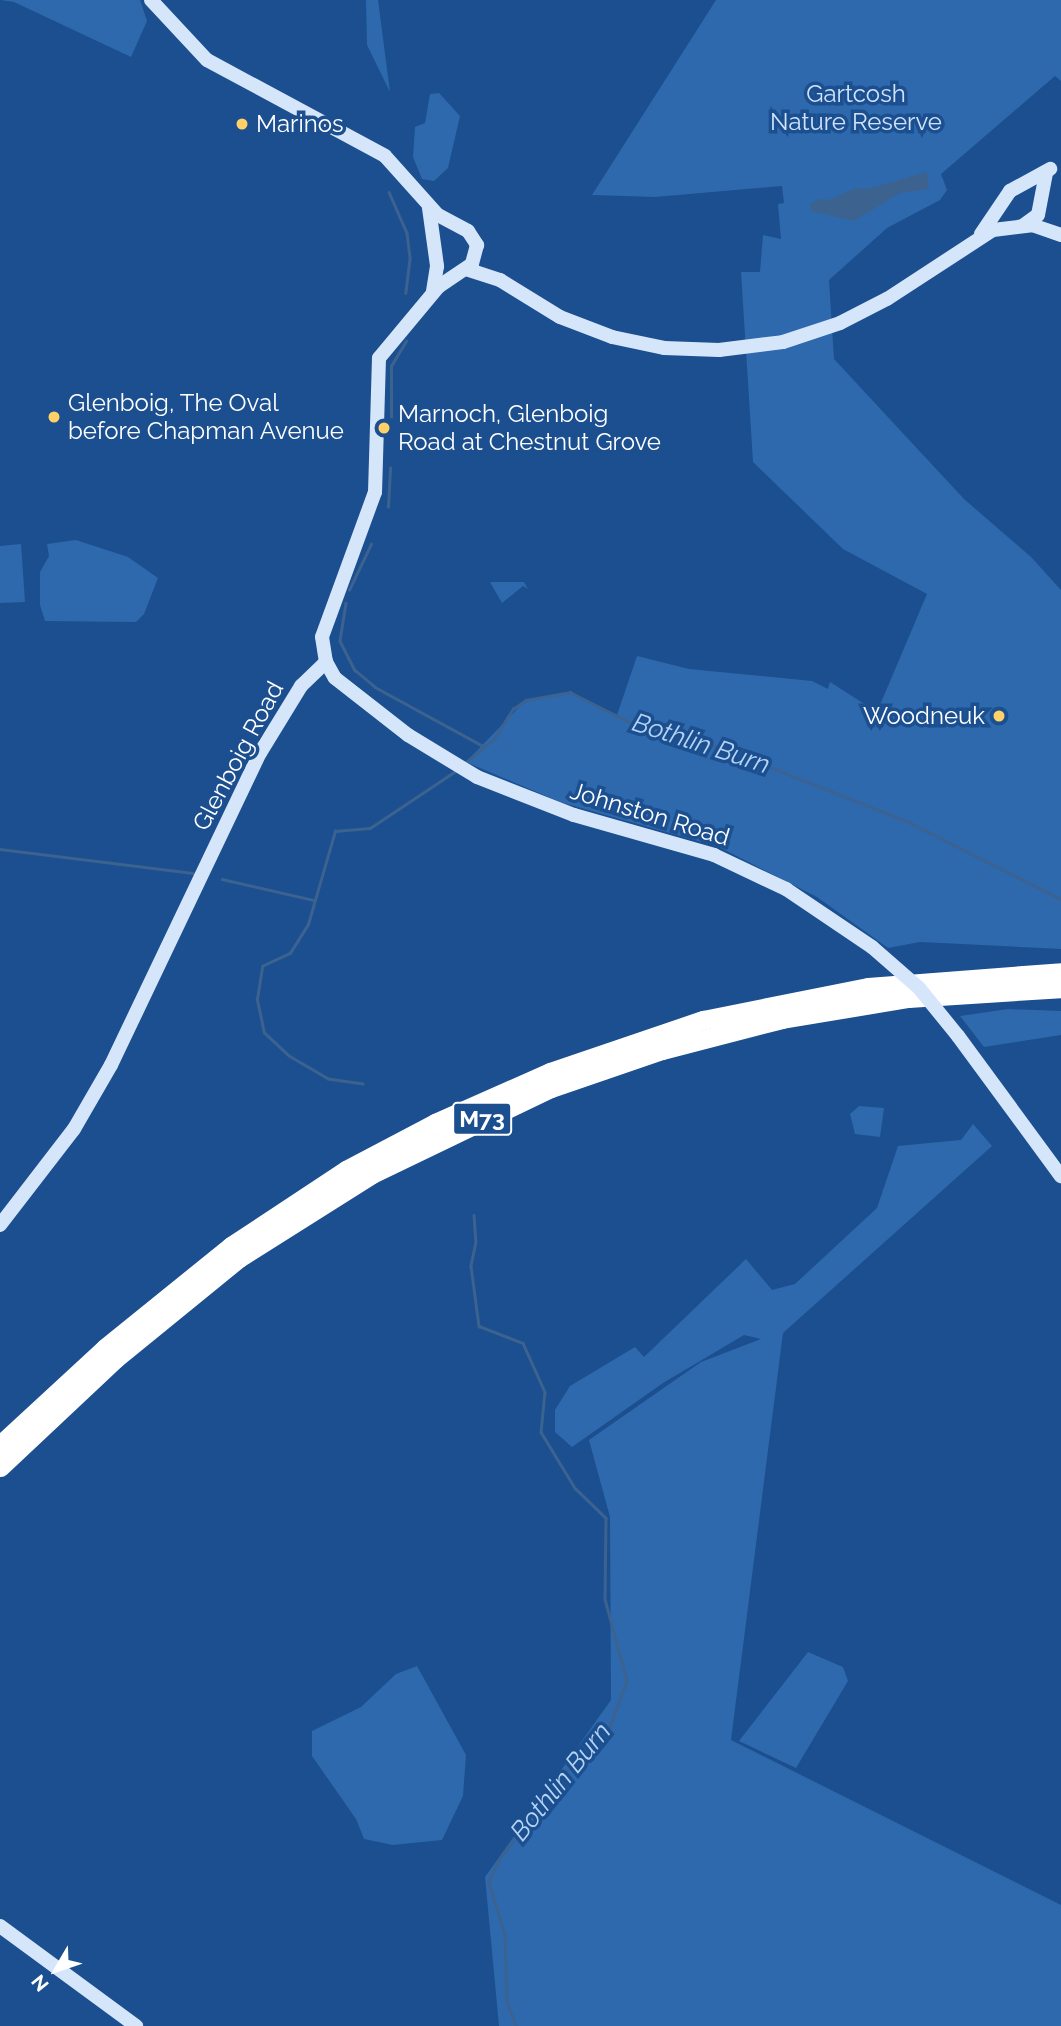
<!DOCTYPE html>
<html>
<head>
<meta charset="utf-8">
<style>
	body { margin:0 }
	#map { position:relative; width:1061px; height:2026px; overflow:hidden; background:#1b4f8f; font-family:Raleway,sans-serif }
	div>[style] { position:absolute }
	.green>* { inset:0; background:#2e69ad }
	.water>* { inset:0; background:#3c6290 }
	.stream>* { height:2.5px; margin:-1.25px; padding:0 1.25px; transform-origin:1.25px; border-radius:1.25px; background:#3c6290 }
	.secondary>* { height:14px; margin:-7px; padding:0 7px; transform-origin:7px; border-radius:7px; background:#d6e6fa }
	.highway>* { height:19px; margin:-9.5px; padding:0 9.5px; transform-origin:9.5px; border-radius:9.5px; background:#fff }
	.secondary-bridge>* { height:14px; margin:-7px; padding:0 7px; transform-origin:7px; border-radius:7px; background:#d6e6fa }
	.dots>* { width:19px; height:19px; translate:-50% -50%; box-sizing:border-box; border:4px solid #1b4f8f; border-radius:50% }
	span { translate:-50% -50%; white-space:nowrap; text-align:center; line-height:1.15; -webkit-text-stroke:7px #1b4f8f; paint-order:stroke }
	.shield-label span { padding:2px 5px; background:#1b4f8f; border:2px solid; border-radius:5px; -webkit-text-stroke-width:0 }
	.shield-label { font-size:23px; color:#fff; font-weight:700 }
	.park-label { font-size:24px; color:#cfe3fa }
	.poi-label { font-size:24px; color:#fff }
	.left { translate:0 -50%; text-align:left }
	.right { translate:-100% -50%; text-align:right }
	.street-label { font-size:24px; color:#fff }
	.water-label { font-size:26px; color:#b5d3f5; font-style:italic }
	.north { position:absolute; left:21px; top:1935px; width:70px; height:70px; -webkit-text-stroke:5px #1b4f8f; paint-order:stroke; rotate:231deg; font-size:19px; font-weight:700; line-height:28px; text-align:center; color:#fff }
	.north::after { content:''; display:block; margin:auto; width:24px; height:32px; background:#fff; clip-path:polygon(50% 0,100% 100%,50% 72%,0 100%) }
</style>
</head>
<body>
<div id="map">
	<div class="green">
		<div style="clip-path:polygon(0 0,140px 0,147px 21px,131px 57px,14px 2px)"></div>
		<div style="clip-path:polygon(366px 0,378px 0,390px 92px,367px 45px)"></div>
		<div style="clip-path:polygon(716px 0,1061px 0,1061px 81px,1055px 76px,941px 174px,947px 190px,940px 200px,887px 228px,829px 280px,834px 359px,964px 499px,1031px 557px,1061px 590px,1061px 949px,920px 942px,888px 948px,817px 897px,719px 847px,560px 802px,466px 762px,526px 700px,570px 692px,617px 715px,637px 656px,689px 669px,812px 681px,828px 689px,830px 682px,877px 712px,927px 594px,843px 549px,753px 462px,741px 272px,760px 272px,763px 235px,781px 239px,778px 204px,784px 203px,782px 186px,655px 197px,592px 195px)"></div>
		<div style="clip-path:polygon(439px 93px,460px 116px,448px 168px,434px 181px,422px 179px,413px 157px,415px 127px,425px 123px,430px 94px)"></div>
		<div style="clip-path:polygon(76px 540px,128px 557px,158px 578px,144px 614px,136px 622px,45px 621px,40px 605px,40px 572px,49px 556px,47px 544px)"></div>
		<div style="clip-path:polygon(21px 544px,25px 602px,0 603px,0 546px)"></div>
		<div style="clip-path:polygon(490px 582px,524px 582px,528px 589px,523px 586px,502px 603px)"></div>
		<div style="clip-path:polygon(1008px 1009px,1061px 1011px,1061px 1035px,984px 1047px,960px 1016px)"></div>
		<div style="clip-path:polygon(859px 1106px,884px 1108px,880px 1137px,855px 1134px,850px 1114px)"></div>
		<div style="clip-path:polygon(973px 1124px,992px 1146px,783px 1333px,731px 1740px,1061px 1905px,1061px 2026px,499px 2026px,485px 1877px,611px 1700px,610px 1517px,589px 1440px,701px 1362px,761px 1339px,744px 1335px,663px 1383px,572px 1447px,555px 1432px,555px 1410px,570px 1386px,635px 1347px,644px 1357px,746px 1259px,772px 1290px,795px 1284px,877px 1208px,898px 1146px,961px 1140px)"></div>
		<div style="clip-path:polygon(808px 1652px,843px 1667px,848px 1681px,796px 1768px,739px 1741px)"></div>
		<div style="clip-path:polygon(417px 1666px,466px 1755px,463px 1796px,442px 1840px,393px 1845px,364px 1839px,356px 1819px,312px 1756px,312px 1731px,361px 1707px,396px 1674px)"></div>
	</div>
	<div class="water">
		<div style="clip-path:polygon(927px 172px,929px 189px,900px 193px,854px 221px,811px 211px,810px 204px,819px 199px,829px 200px,855px 188px,867px 189px)"></div>
	</div>
	<div class="stream">
		<div style="left:389px;top:192px;width:45px;rotate:66.3deg"></div>
		<div style="left:407px;top:233px;width:26px;rotate:83deg"></div>
		<div style="left:410px;top:259px;width:34px;rotate:97deg"></div>
		<div style="left:391px;top:417px;width:51px;rotate:-90deg"></div>
		<div style="left:391px;top:366px;width:29px;rotate:-59deg"></div>
		<div style="left:388px;top:507px;width:39px;rotate:-87deg"></div>
		<div style="left:349px;top:590px;width:51px;rotate:-64.4deg"></div>
		<div style="left:346px;top:603px;width:38px;rotate:99deg"></div>
		<div style="left:340px;top:641px;width:33px;rotate:63deg"></div>
		<div style="left:355px;top:670px;width:26px;rotate:40deg"></div>
		<div style="left:375px;top:687px;width:123px;rotate:28.6deg"></div>
		<div style="left:465px;top:763px;width:38px;rotate:-40deg"></div>
		<div style="left:494px;top:739px;width:36px;rotate:-58deg"></div>
		<div style="left:513px;top:709px;width:16px;rotate:-35deg"></div>
		<div style="left:526px;top:700px;width:45px;rotate:-10.3deg"></div>
		<div style="left:570px;top:692px;width:86px;rotate:26.9deg"></div>
		<div style="left:647px;top:731px;width:77px;rotate:12.8deg"></div>
		<div style="left:722px;top:748px;width:203px;rotate:21.6deg"></div>
		<div style="left:911px;top:823px;width:168px;rotate:26.9deg"></div>
		<div style="left:0;top:849px;width:194px;rotate:7.1deg"></div>
		<div style="left:222px;top:879px;width:94px;rotate:12.9deg"></div>
		<div style="left:363px;top:1084px;width:35px;rotate:-172deg"></div>
		<div style="left:328px;top:1079px;width:45px;rotate:-149.5deg"></div>
		<div style="left:289px;top:1056px;width:34px;rotate:-137deg"></div>
		<div style="left:264px;top:1033px;width:35px;rotate:-102deg"></div>
		<div style="left:257px;top:999px;width:33px;rotate:-81deg"></div>
		<div style="left:262px;top:966px;width:31px;rotate:-25deg"></div>
		<div style="left:290px;top:953px;width:34px;rotate:-58deg"></div>
		<div style="left:308px;top:924px;width:97px;rotate:-73.8deg"></div>
		<div style="left:335px;top:831px;width:35px;rotate:-5deg"></div>
		<div style="left:370px;top:828px;width:105px;rotate:-33.7deg"></div>
		<div style="left:474px;top:1215px;width:27px;rotate:86deg"></div>
		<div style="left:476px;top:1242px;width:25px;rotate:102deg"></div>
		<div style="left:471px;top:1266px;width:61px;rotate:82.4deg"></div>
		<div style="left:479px;top:1326px;width:47px;rotate:21.1deg"></div>
		<div style="left:523px;top:1343px;width:54px;rotate:65.8deg"></div>
		<div style="left:545px;top:1392px;width:40px;rotate:95.7deg"></div>
		<div style="left:541px;top:1432px;width:66px;rotate:58.7deg"></div>
		<div style="left:575px;top:1488px;width:43px;rotate:44.1deg"></div>
		<div style="left:606px;top:1518px;width:81px;rotate:90.7deg"></div>
		<div style="left:605px;top:1599px;width:85px;rotate:75deg"></div>
		<div style="left:627px;top:1681px;width:54px;rotate:110.4deg"></div>
		<div style="left:608px;top:1732px;width:58px;rotate:136.4deg"></div>
		<div style="left:566px;top:1772px;width:107px;rotate:127.4deg"></div>
		<div style="left:501px;top:1857px;width:28px;rotate:116deg"></div>
		<div style="left:489px;top:1882px;width:54px;rotate:72.9deg"></div>
		<div style="left:505px;top:1934px;width:68px;rotate:88.3deg"></div>
		<div style="left:507px;top:2002px;width:26px;rotate:69deg"></div>
	</div>
	<div class="secondary">
		<div style="left:151px;top:0;width:82px;rotate:47deg"></div>
		<div style="left:207px;top:60px;width:202px;rotate:28.3deg"></div>
		<div style="left:385px;top:156px;width:79px;rotate:48.1deg"></div>
		<div style="left:438px;top:215px;width:34px;rotate:28deg"></div>
		<div style="left:468px;top:231px;width:17px;rotate:57deg"></div>
		<div style="left:477px;top:245px;width:20px;rotate:105deg"></div>
		<div style="left:472px;top:264px;width:40px;rotate:146deg"></div>
		<div style="left:439px;top:286px;width:94px;rotate:129.8deg"></div>
		<div style="left:379px;top:358px;width:134px;rotate:91.7deg"></div>
		<div style="left:375px;top:492px;width:154px;rotate:110.1deg"></div>
		<div style="left:322px;top:637px;width:25px;rotate:81deg"></div>
		<div style="left:326px;top:662px;width:18px;rotate:61deg"></div>
		<div style="left:335px;top:678px;width:93px;rotate:38deg"></div>
		<div style="left:408px;top:735px;width:81px;rotate:31.3deg"></div>
		<div style="left:477px;top:777px;width:104px;rotate:21.4deg"></div>
		<div style="left:574px;top:815px;width:146px;rotate:15.9deg"></div>
		<div style="left:714px;top:855px;width:80px;rotate:25.3deg"></div>
		<div style="left:786px;top:889px;width:104px;rotate:34deg"></div>
		<div style="left:429px;top:208px;width:59px;rotate:82.1deg"></div>
		<div style="left:437px;top:266px;width:25px;rotate:99deg"></div>
		<div style="left:1024px;top:225px;width:17px;rotate:-36deg"></div>
		<div style="left:1038px;top:215px;width:43px;rotate:-79.2deg"></div>
		<div style="left:981px;top:234px;width:52px;rotate:-56deg"></div>
		<div style="left:1010px;top:191px;width:46px;rotate:-28.8deg"></div>
		<div style="left:466px;top:269px;width:36px;rotate:18deg"></div>
		<div style="left:500px;top:280px;width:70px;rotate:31.7deg"></div>
		<div style="left:560px;top:317px;width:56px;rotate:21deg"></div>
		<div style="left:612px;top:337px;width:53px;rotate:11.9deg"></div>
		<div style="left:664px;top:348px;width:55px;rotate:2.1deg"></div>
		<div style="left:719px;top:350px;width:64px;rotate:-7.1deg"></div>
		<div style="left:783px;top:342px;width:60px;rotate:-18.4deg"></div>
		<div style="left:840px;top:323px;width:53px;rotate:-27.1deg"></div>
		<div style="left:887px;top:299px;width:126px;rotate:-33.1deg"></div>
		<div style="left:993px;top:230px;width:39px;rotate:-7deg"></div>
		<div style="left:1032px;top:225px;width:31px;rotate:19deg"></div>
		<div style="left:958px;top:1036px;width:174px;rotate:53.7deg"></div>
		<div style="left:0;top:1225px;width:121px;rotate:-52.4deg"></div>
		<div style="left:74px;top:1129px;width:74px;rotate:-60deg"></div>
		<div style="left:111px;top:1065px;width:346px;rotate:-64.5deg"></div>
		<div style="left:260px;top:753px;width:79px;rotate:-58.5deg"></div>
		<div style="left:301px;top:686px;width:35px;rotate:-44deg"></div>
		<div style="left:0;top:1926px;width:169px;rotate:36.3deg"></div>
	</div>
	<div class="highway">
		<div style="left:0;top:1445px;width:143px;rotate:-42.7deg"></div>
		<div style="left:105px;top:1348px;width:162px;rotate:-39deg"></div>
		<div style="left:231px;top:1246px;width:138px;rotate:-33.5deg"></div>
		<div style="left:346px;top:1170px;width:101px;rotate:-27.8deg"></div>
		<div style="left:435px;top:1123px;width:126px;rotate:-23.9deg"></div>
		<div style="left:550px;top:1072px;width:162px;rotate:-18.8deg"></div>
		<div style="left:703px;top:1020px;width:168px;rotate:-11.3deg"></div>
		<div style="left:868px;top:987px;width:194px;rotate:-4.4deg"></div>
		<div style="left:0;top:1467px;width:158px;rotate:-43.2deg"></div>
		<div style="left:115px;top:1359px;width:160px;rotate:-39.2deg"></div>
		<div style="left:239px;top:1258px;width:157px;rotate:-32.3deg"></div>
		<div style="left:372px;top:1174px;width:199px;rotate:-25.7deg"></div>
		<div style="left:551px;top:1088px;width:117px;rotate:-18.9deg"></div>
		<div style="left:662px;top:1050px;width:124px;rotate:-14.5deg"></div>
		<div style="left:782px;top:1019px;width:128px;rotate:-9.5deg"></div>
		<div style="left:908px;top:998px;width:153px;rotate:-3.7deg"></div>
	</div>
	<div class="secondary-bridge">
		<div style="left:872px;top:947px;width:62px;rotate:41.1deg"></div>
		<div style="left:919px;top:988px;width:62px;rotate:50.9deg"></div>
	</div>
	<div class="dots">
		<div style="left:242px;top:124px;background:#ffd166"></div>
		<div style="left:54px;top:417px;background:#ffd166"></div>
		<div style="left:384px;top:428px;background:#ffd166"></div>
		<div style="left:999px;top:716px;background:#ffd166"></div>
	</div>
	<div class="shield-label">
		<span style="left:482px;top:1119px">M73</span>
	</div>
	<div class="park-label">
		<span style="left:856px;top:108px">Gartcosh<br>Nature Reserve</span>
	</div>
	<div class="poi-label">
		<span class="left" style="left:256px;top:124px">Marinos</span>
		<span class="left" style="left:68px;top:417px">Glenboig, The Oval<br>before Chapman Avenue</span>
		<span class="left" style="left:398px;top:428px">Marnoch, Glenboig<br>Road at Chestnut Grove</span>
		<span class="right" style="left:985px;top:716px">Woodneuk</span>
	</div>
	<div class="street-label">
		<span style="left:238px;top:756px;rotate:-62deg">Glenboig Road</span>
		<span style="left:650px;top:814px;rotate:17deg">Johnston Road</span>
	</div>
	<div class="water-label">
		<span style="left:701px;top:744px;rotate:18deg">Bothlin Burn</span>
		<span style="left:561px;top:1782px;rotate:-51deg">Bothlin Burn</span>
	</div>
	<div class="north">N</div>
</div>
</body>
</html>
